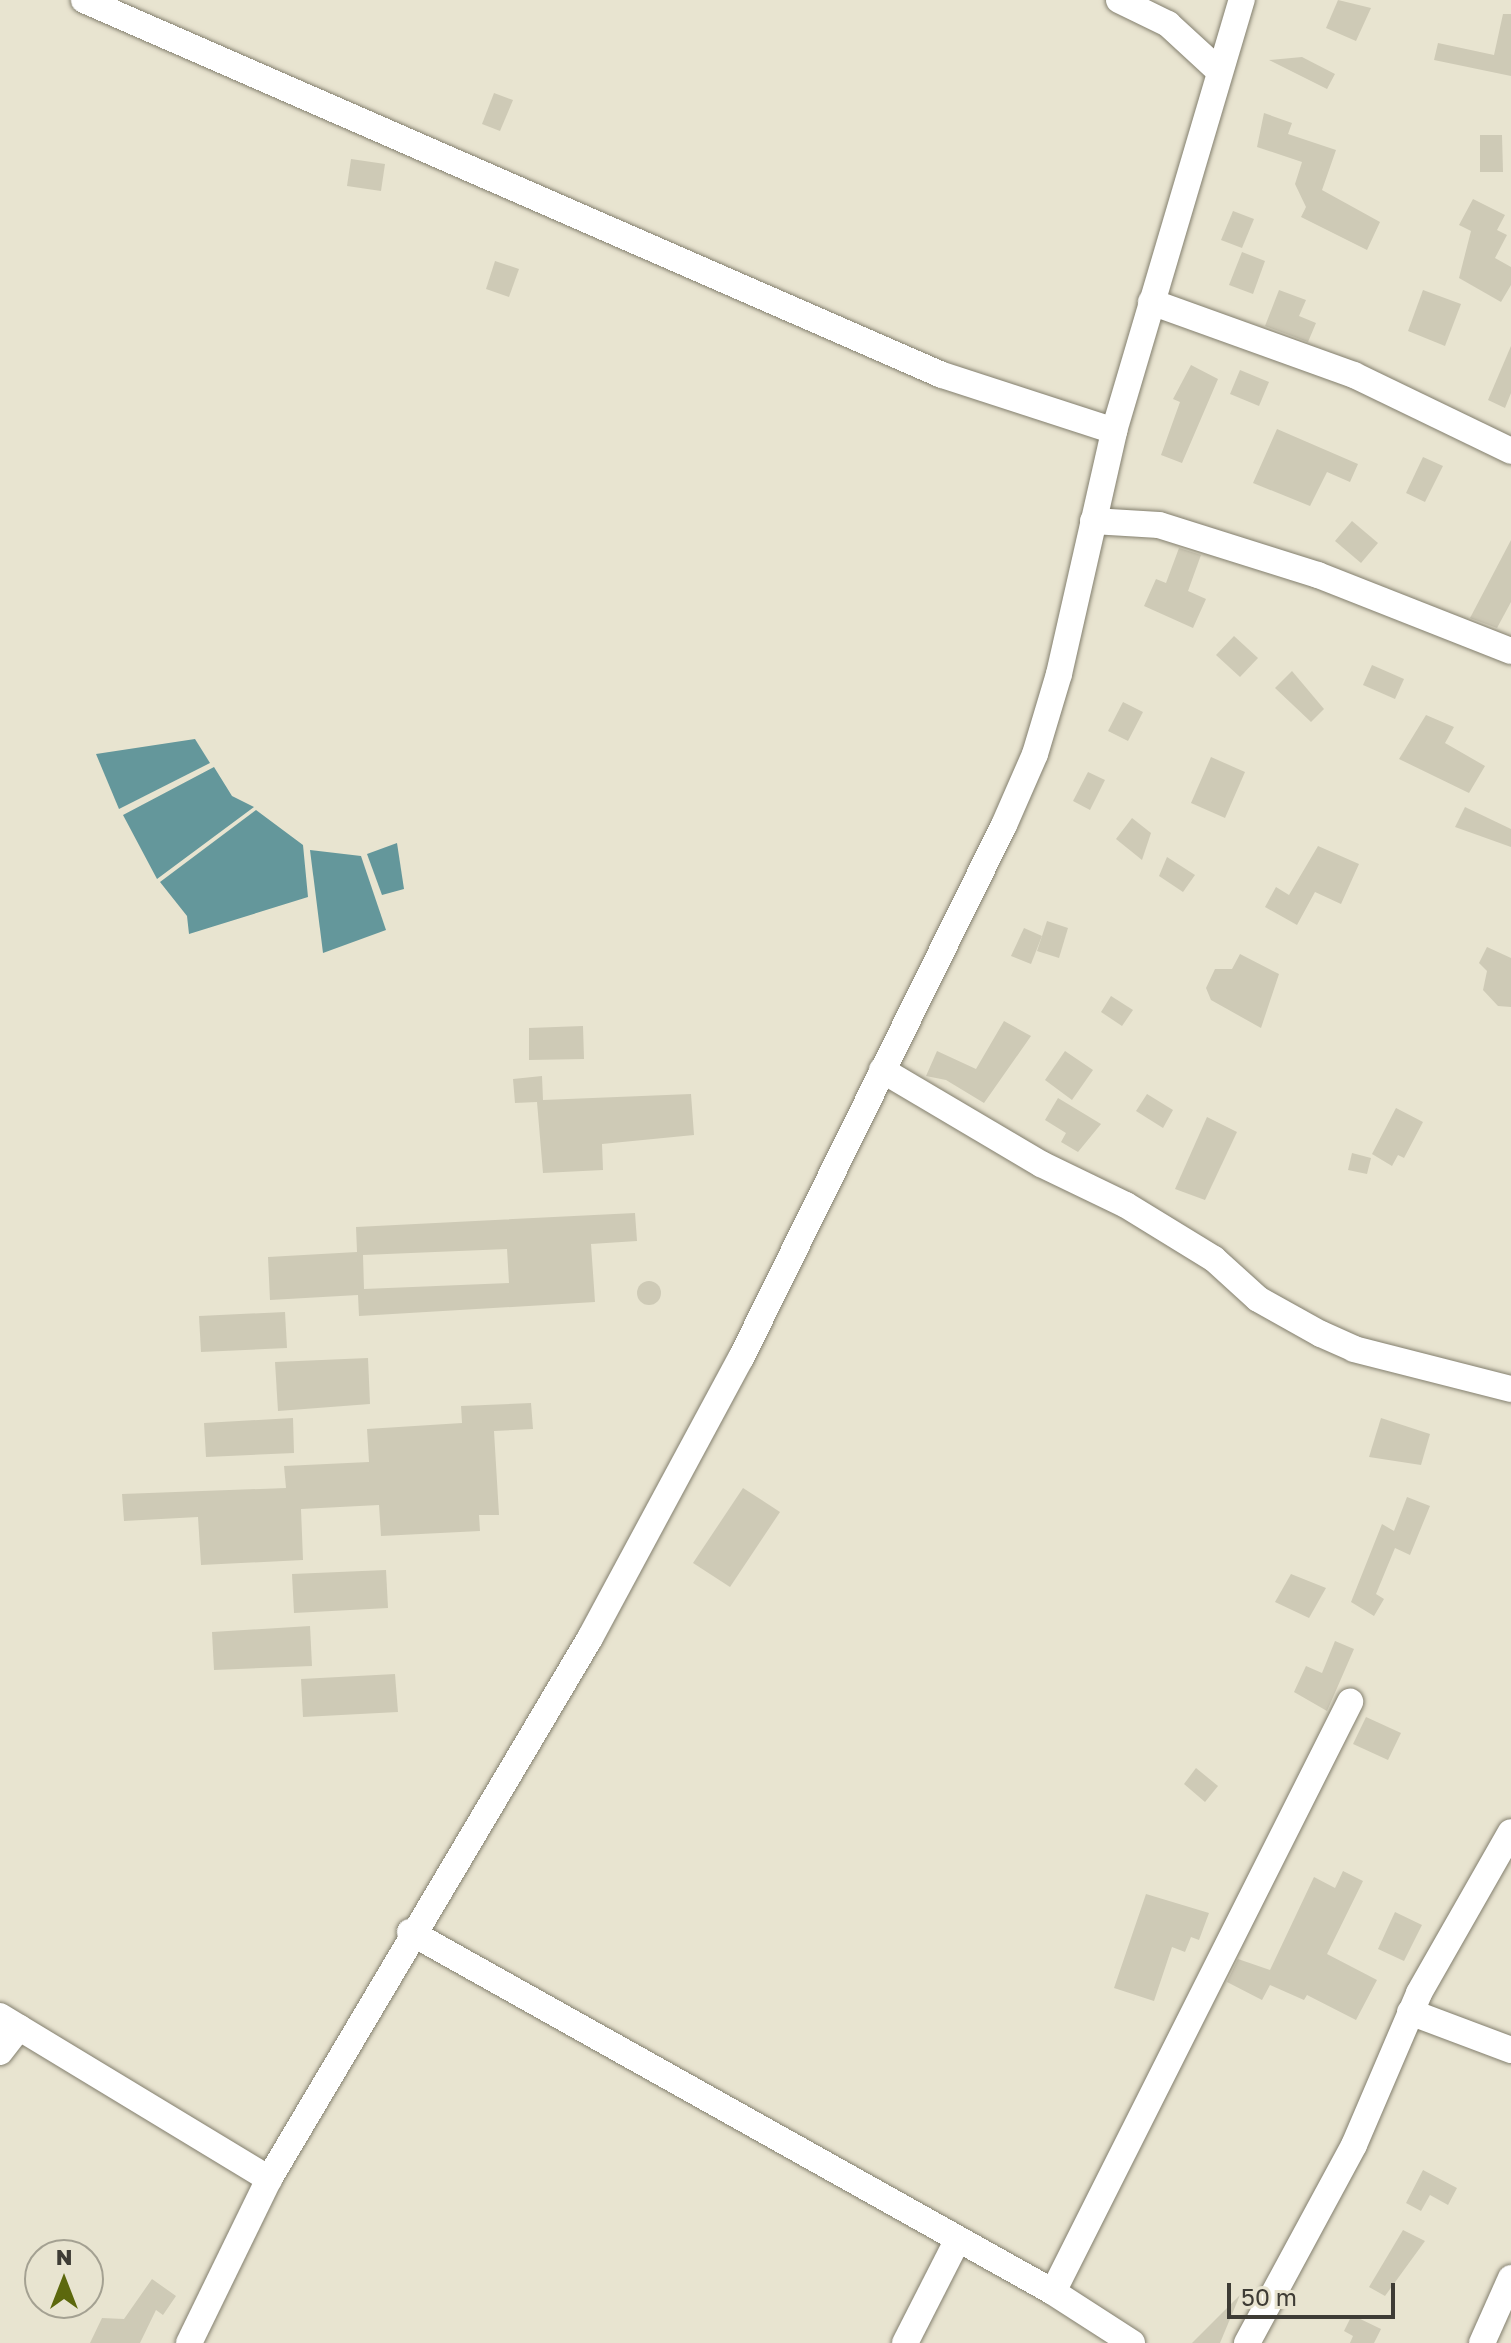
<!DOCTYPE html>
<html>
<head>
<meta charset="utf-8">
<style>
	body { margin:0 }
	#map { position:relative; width:1511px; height:2343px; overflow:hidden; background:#e8e4d0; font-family:"Golos Text",sans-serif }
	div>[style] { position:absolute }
	.water>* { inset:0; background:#64979b }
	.building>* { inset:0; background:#cecab6 }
	.round { border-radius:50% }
	.roads { filter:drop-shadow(0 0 2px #837f6e) drop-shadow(0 0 2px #837f6e) }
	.street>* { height:26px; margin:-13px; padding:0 13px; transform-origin:13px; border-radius:13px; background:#fff }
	span { translate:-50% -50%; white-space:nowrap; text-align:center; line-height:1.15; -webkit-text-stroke:6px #e8e4d0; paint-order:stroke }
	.north { position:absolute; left:24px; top:2239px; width:80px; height:80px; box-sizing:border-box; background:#e8e4d0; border:2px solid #a4a192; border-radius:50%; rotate:0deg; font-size:22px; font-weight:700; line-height:32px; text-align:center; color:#3e3c35 }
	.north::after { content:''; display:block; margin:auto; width:28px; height:36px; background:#5c680d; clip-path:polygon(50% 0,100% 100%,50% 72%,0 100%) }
	.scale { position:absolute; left:1227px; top:2283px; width:168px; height:36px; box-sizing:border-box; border:4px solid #3e3c35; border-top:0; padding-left:10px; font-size:24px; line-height:28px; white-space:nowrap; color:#3e3c35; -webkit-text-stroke:6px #e8e4d0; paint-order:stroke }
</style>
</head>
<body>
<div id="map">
	<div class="water">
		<div style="clip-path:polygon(195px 739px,210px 763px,119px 809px,96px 754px)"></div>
		<div style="clip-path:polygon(214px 767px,232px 796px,254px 807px,157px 879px,123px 815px)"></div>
		<div style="clip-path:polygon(256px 810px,303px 845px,308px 897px,189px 934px,187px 916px,160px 882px)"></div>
		<div style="clip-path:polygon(397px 843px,404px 889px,382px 895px,367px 854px)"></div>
		<div style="clip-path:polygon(310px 850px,361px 856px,386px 930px,323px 953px)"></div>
	</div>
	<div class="building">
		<div style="clip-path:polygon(1338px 0,1371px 8px,1356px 41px,1326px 28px)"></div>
		<div style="clip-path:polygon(1503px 14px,1511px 14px,1511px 76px,1434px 60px,1438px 43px,1494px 55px)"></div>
		<div style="clip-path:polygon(1302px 57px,1335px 74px,1327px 89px,1269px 60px)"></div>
		<div style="clip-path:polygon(494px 93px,513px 100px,500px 131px,482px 124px)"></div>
		<div style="clip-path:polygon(1264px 113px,1292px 123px,1288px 134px,1336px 150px,1322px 190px,1380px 222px,1367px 250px,1301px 217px,1306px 207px,1295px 184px,1302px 162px,1257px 147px)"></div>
		<div style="clip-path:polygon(1480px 135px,1502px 135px,1503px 172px,1480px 172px)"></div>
		<div style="clip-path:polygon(351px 159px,385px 164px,381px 191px,347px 186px)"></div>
		<div style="clip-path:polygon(1473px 199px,1505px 215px,1497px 230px,1507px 235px,1495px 258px,1511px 267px,1511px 285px,1501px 302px,1459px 278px,1471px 231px,1459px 225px)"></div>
		<div style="clip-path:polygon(1233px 211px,1254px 219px,1242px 248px,1221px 240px)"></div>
		<div style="clip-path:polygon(1242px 252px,1265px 261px,1253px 294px,1229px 285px)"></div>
		<div style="clip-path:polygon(495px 261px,519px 269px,509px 297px,486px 289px)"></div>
		<div style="clip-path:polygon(1279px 290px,1306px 300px,1299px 316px,1316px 323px,1308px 342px,1265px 326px)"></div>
		<div style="clip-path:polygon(1423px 290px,1461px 304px,1445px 346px,1408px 331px)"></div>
		<div style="clip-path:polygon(1511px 346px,1511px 393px,1505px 408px,1488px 400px)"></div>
		<div style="clip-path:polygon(1191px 365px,1218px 379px,1182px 463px,1161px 455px,1180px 402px,1173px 399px)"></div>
		<div style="clip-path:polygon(1240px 370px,1269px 382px,1259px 406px,1230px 394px)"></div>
		<div style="clip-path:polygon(1277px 429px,1358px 464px,1350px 482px,1327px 472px,1310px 506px,1253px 483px)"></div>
		<div style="clip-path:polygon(1423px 457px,1443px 466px,1425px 502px,1406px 493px)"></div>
		<div style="clip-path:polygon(1352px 521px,1378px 543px,1361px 563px,1335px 541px)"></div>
		<div style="clip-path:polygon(1511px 540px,1511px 602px,1497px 628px,1470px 618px)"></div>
		<div style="clip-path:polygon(1179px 548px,1201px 555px,1188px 591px,1206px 599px,1193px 628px,1144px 606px,1156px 579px,1166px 583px)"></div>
		<div style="clip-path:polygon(1234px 636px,1258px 658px,1240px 677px,1216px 655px)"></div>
		<div style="clip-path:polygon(1372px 665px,1404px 679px,1395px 699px,1363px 685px)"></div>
		<div style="clip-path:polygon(1292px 671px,1324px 709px,1311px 722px,1275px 688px)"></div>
		<div style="clip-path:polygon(1123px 702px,1143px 712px,1128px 741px,1108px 731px)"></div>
		<div style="clip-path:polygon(1426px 715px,1454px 727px,1445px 743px,1485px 766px,1469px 793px,1399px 759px)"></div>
		<div style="clip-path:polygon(1211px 757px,1245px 772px,1225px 818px,1191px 803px)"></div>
		<div style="clip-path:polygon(1088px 772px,1105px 780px,1090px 810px,1073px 801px)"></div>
		<div style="clip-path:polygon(1465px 807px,1511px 829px,1511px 847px,1455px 827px)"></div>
		<div style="clip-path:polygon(1132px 818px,1151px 833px,1142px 860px,1116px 839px)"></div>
		<div style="clip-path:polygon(1318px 846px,1359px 864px,1341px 904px,1315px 892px,1297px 925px,1265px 907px,1276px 887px,1289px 895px)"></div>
		<div style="clip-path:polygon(1167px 857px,1195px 875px,1183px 892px,1159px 876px)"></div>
		<div style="clip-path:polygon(1047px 921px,1068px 928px,1059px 958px,1037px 951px)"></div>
		<div style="clip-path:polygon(1024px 928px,1042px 936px,1031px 964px,1011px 956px)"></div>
		<div style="clip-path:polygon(1487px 947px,1511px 958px,1511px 1007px,1498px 1006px,1483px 990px,1487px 971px,1479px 963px)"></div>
		<div style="clip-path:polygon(1240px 954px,1279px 974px,1261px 1028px,1211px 1000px,1206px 988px,1215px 969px,1232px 969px)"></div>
		<div style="clip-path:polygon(1111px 996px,1133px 1010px,1122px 1026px,1101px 1012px)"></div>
		<div style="clip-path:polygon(1004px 1021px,1031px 1036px,984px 1103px,946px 1080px,926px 1076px,937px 1051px,976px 1069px)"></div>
		<div style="clip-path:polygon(583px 1026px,584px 1059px,529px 1060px,529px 1028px)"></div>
		<div style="clip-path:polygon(1065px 1051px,1093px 1070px,1072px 1100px,1045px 1080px)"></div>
		<div style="clip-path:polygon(542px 1076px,543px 1100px,691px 1094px,694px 1135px,602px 1144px,603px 1170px,543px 1173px,537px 1102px,515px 1103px,513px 1079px)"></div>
		<div style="clip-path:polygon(1147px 1094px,1173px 1110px,1163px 1128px,1136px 1111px)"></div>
		<div style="clip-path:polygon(1058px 1098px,1101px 1124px,1078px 1152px,1061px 1142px,1066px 1133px,1045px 1120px)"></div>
		<div style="clip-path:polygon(1396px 1108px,1423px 1122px,1404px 1158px,1398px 1155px,1392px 1166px,1372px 1154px)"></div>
		<div style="clip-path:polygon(1207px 1117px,1237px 1132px,1205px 1200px,1175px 1189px)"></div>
		<div style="clip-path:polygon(1352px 1153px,1371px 1158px,1367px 1174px,1348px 1170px)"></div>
		<div style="clip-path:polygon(evenodd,635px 1213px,637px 1241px,591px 1244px,595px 1302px,359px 1316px,358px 1295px,270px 1300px,268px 1257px,357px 1252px,356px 1227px,635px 1213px,507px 1249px,509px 1283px,364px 1289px,363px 1255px,507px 1249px)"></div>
		<div class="round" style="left:637px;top:1281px;width:24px;height:24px"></div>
		<div style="clip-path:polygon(285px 1312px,287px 1348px,201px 1352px,199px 1316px)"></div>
		<div style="clip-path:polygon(368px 1358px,370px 1404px,278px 1411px,275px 1362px)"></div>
		<div style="clip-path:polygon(531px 1403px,533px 1429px,494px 1431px,499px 1515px,479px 1515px,480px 1531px,381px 1536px,379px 1505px,301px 1509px,303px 1560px,201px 1565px,198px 1517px,124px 1521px,122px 1494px,286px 1488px,284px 1466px,369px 1462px,367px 1429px,462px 1423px,461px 1406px)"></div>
		<div style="clip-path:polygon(293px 1418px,294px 1453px,206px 1457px,204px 1423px)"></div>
		<div style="clip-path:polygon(1381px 1418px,1430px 1434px,1421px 1465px,1369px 1457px)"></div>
		<div style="clip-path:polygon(743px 1488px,780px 1512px,730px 1587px,693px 1563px)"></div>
		<div style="clip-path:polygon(1407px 1497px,1430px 1506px,1410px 1555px,1395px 1548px,1376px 1594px,1384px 1599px,1374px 1616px,1351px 1602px,1382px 1524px,1394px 1531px)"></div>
		<div style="clip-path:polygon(386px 1570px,388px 1608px,294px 1613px,292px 1574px)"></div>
		<div style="clip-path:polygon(1291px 1574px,1326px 1588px,1309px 1618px,1275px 1602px)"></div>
		<div style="clip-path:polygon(310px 1626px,312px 1666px,214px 1670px,212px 1632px)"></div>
		<div style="clip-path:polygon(1335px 1641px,1354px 1649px,1327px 1711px,1294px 1692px,1306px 1666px,1322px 1673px)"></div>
		<div style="clip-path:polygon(395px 1674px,398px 1712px,303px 1717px,301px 1679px)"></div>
		<div style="clip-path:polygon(1366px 1717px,1401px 1733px,1388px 1760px,1353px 1744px)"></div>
		<div style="clip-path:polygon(1196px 1768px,1218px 1786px,1205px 1802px,1184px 1784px)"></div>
		<div style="clip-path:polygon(1343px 1871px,1363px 1881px,1327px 1954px,1377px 1980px,1356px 2020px,1307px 1995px,1304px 2000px,1270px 1985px,1262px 2000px,1227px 1982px,1238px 1959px,1270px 1970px,1314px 1877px,1335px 1888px)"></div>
		<div style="clip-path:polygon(1146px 1894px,1209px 1913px,1199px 1940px,1191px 1937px,1185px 1952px,1172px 1947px,1154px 2001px,1114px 1988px)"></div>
		<div style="clip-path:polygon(1395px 1912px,1422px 1925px,1404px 1961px,1378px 1949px)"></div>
		<div style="clip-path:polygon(1423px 2170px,1457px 2188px,1448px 2205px,1430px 2195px,1421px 2211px,1406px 2203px)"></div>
		<div style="clip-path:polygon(1403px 2230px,1425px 2241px,1385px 2296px,1369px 2287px)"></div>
		<div style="clip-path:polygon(152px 2279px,176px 2296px,163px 2315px,156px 2310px,140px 2343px,90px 2343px,102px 2318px,124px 2319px)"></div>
		<div style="clip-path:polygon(1240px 2295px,1220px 2343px,1192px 2343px)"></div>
		<div style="clip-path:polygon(1352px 2315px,1381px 2329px,1374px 2343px,1350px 2343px,1353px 2336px,1344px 2331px)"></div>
	</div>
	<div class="roads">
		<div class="street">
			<div style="left:84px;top:0;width:936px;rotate:23.61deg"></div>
			<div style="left:942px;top:375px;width:181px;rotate:18deg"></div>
			<div style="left:1119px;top:0;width:55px;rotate:26.1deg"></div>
			<div style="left:1168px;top:24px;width:67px;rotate:42.6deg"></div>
			<div style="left:1151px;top:302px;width:216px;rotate:19.8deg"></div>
			<div style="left:1354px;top:375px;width:174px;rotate:25.8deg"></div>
			<div style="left:1093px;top:521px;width:66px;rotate:3.5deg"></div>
			<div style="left:1159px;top:525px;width:167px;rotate:17.5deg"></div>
			<div style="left:1318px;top:575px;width:207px;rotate:21.5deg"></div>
			<div style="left:882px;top:1070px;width:185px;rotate:30.6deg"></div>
			<div style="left:1041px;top:1164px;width:94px;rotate:25.8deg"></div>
			<div style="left:1126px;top:1205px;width:103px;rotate:31.5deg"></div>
			<div style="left:1214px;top:1259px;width:59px;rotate:42.3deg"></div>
			<div style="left:1258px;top:1299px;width:72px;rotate:29.1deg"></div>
			<div style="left:1321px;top:1334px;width:36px;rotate:24deg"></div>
			<div style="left:1354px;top:1349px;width:162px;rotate:14.3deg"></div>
			<div style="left:410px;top:1932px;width:737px;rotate:29.24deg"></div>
			<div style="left:1053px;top:2292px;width:94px;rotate:32.8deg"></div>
			<div style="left:1410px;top:2012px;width:108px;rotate:20.6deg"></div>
			<div style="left:0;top:2016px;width:315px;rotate:31.2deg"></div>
			<div style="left:0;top:2052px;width:31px;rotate:-52deg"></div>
			<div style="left:1053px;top:2292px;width:661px;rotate:-63.28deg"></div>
			<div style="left:189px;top:2343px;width:182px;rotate:-64deg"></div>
			<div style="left:269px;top:2179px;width:629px;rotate:-59.32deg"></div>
			<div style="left:590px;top:1638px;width:318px;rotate:-61.7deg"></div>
			<div style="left:741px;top:1358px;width:594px;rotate:-63.74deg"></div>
			<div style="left:1004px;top:825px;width:77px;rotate:-66.4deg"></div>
			<div style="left:1035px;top:754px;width:84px;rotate:-73.3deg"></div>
			<div style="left:1059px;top:674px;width:249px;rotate:-77.2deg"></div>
			<div style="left:1114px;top:431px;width:450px;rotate:-73.5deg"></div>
			<div style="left:905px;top:2343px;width:112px;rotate:-63deg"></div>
			<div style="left:1247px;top:2343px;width:225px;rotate:-61.6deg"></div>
			<div style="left:1354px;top:2145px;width:165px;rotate:-66.8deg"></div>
			<div style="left:1419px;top:1993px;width:185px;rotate:-60.3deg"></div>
			<div style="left:1482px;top:2343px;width:71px;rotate:-66deg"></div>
		</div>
	</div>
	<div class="north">N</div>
	<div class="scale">50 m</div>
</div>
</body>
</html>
